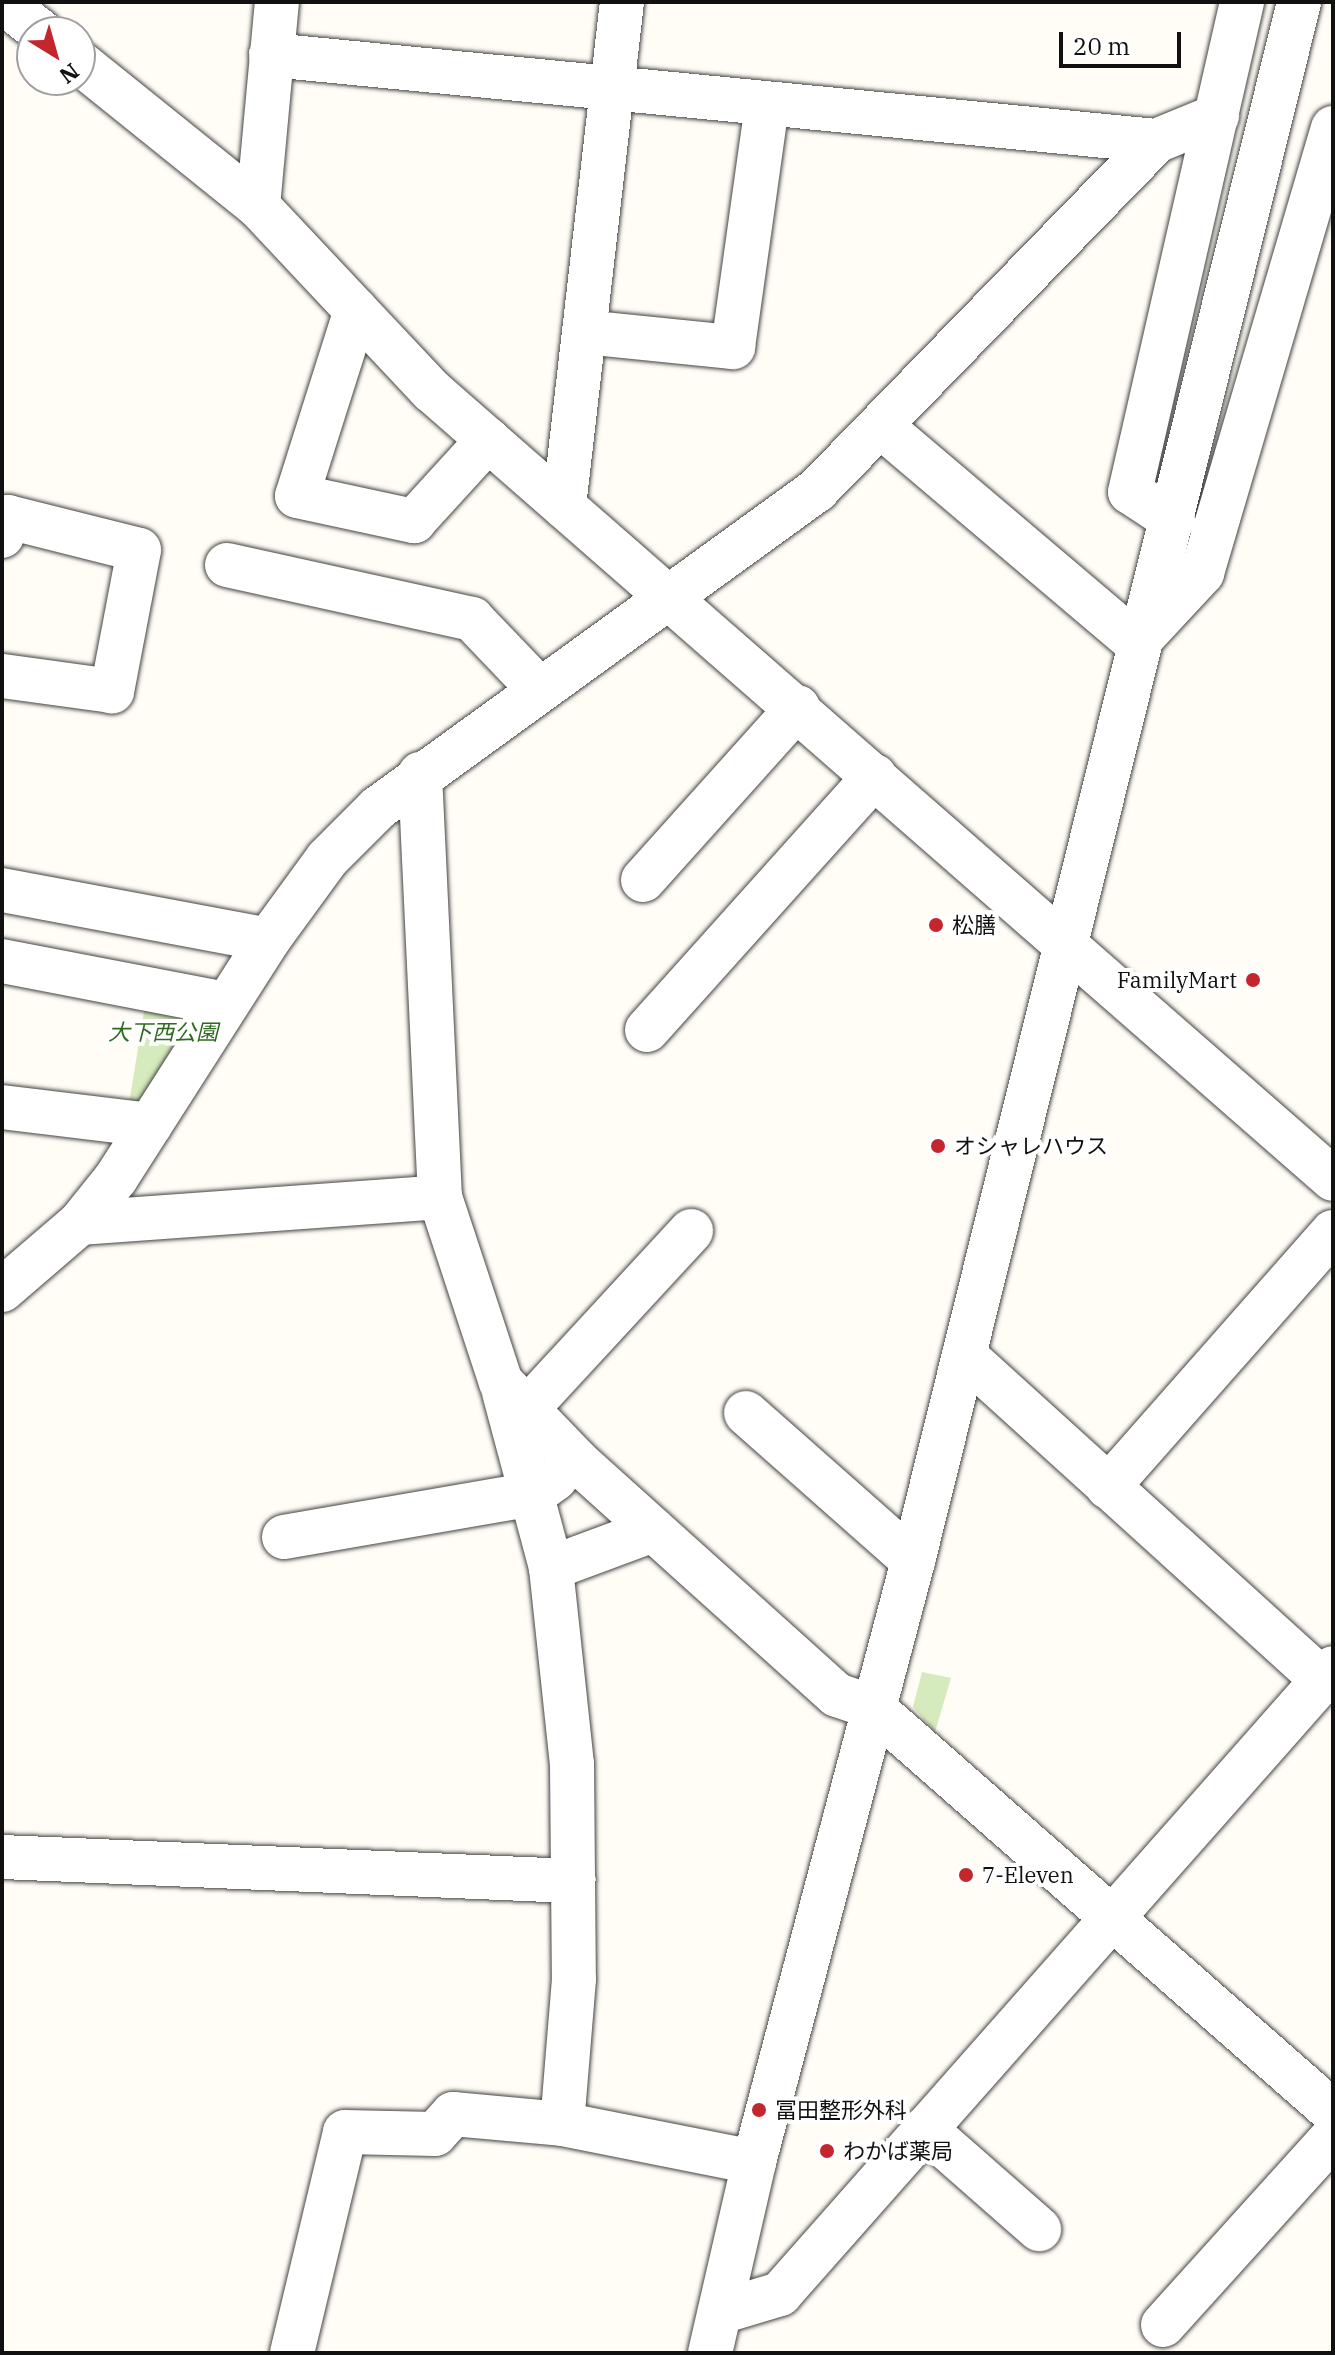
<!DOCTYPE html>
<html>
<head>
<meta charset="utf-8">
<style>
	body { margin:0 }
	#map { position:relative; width:1335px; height:2355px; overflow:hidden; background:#fffdf5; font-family:"IBM Plex Serif","Noto Sans JP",serif }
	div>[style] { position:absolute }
	.green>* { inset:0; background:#d5ebbd }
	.roads { filter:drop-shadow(0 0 2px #444) drop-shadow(0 0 2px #444) }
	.minor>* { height:44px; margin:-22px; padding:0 22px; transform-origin:22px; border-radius:22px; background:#fff }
	.dots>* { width:22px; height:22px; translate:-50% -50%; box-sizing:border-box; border:4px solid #fff; border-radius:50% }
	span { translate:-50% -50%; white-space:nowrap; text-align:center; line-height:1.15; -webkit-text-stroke:8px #fff; paint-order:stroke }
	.poi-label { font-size:22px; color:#111 }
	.left { translate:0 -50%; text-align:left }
	.right { translate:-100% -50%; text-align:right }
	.park-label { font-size:22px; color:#2f6b1f; font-style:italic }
	.frame { position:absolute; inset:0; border:4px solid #111; pointer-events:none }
	.north { position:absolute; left:16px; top:16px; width:80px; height:80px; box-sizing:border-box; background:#fff; border:2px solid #a0a0a0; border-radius:50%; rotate:143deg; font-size:22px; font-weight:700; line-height:32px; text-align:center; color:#111 }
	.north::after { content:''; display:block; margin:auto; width:28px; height:36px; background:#c4262e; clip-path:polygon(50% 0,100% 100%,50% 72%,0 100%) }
	.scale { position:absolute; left:1059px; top:32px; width:122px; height:36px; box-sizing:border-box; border:4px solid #111; border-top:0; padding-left:10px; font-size:24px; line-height:28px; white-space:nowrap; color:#111; -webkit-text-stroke:6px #fff; paint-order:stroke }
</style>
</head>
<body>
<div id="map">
	<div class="green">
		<div style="clip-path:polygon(145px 1005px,201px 1013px,145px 1104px,129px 1104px)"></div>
		<div style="clip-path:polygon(922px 1672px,951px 1678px,935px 1732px,913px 1707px)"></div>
	</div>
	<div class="roads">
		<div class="minor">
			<div style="left:3px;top:2px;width:48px;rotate:38.3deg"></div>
			<div style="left:271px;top:55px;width:889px;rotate:5.55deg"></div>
			<div style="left:80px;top:63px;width:228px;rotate:38.8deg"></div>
			<div style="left:258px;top:206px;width:254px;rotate:46.8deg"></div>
			<div style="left:432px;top:391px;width:1197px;rotate:41.17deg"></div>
			<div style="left:258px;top:206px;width:205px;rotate:-84.7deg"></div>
			<div style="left:356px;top:310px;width:195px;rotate:107.6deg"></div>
			<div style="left:297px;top:496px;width:120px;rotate:12.1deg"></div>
			<div style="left:414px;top:521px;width:110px;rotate:-47.6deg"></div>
			<div style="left:585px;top:332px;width:149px;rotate:5.8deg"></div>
			<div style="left:733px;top:347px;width:245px;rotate:-82deg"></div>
			<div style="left:882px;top:427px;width:334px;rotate:40.3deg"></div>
			<div style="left:1137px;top:643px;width:96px;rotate:-47.1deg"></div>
			<div style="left:1202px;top:573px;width:464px;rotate:-73.6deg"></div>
			<div style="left:564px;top:506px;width:507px;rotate:-83.44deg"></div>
			<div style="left:1173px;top:520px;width:51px;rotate:-146.9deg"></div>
			<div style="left:1130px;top:492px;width:503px;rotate:-77.12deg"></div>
			<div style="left:2px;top:536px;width:20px;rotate:-72deg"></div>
			<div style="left:8px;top:517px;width:135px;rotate:14.1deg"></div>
			<div style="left:139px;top:550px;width:144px;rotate:100.8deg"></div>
			<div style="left:112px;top:691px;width:111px;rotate:-172.2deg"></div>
			<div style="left:227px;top:565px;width:251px;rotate:12.4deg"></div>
			<div style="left:472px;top:619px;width:97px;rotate:46.3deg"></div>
			<div style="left:420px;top:774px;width:423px;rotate:87.3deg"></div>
			<div style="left:440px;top:1197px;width:195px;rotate:71.8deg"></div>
			<div style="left:501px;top:1382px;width:111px;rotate:46.1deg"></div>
			<div style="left:578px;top:1462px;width:348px;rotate:42deg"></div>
			<div style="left:837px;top:1695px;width:37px;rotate:19deg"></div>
			<div style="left:872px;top:1707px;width:614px;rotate:41.3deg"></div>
			<div style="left:643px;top:880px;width:232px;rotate:-48.1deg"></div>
			<div style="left:2px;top:890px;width:271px;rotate:10.6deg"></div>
			<div style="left:2px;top:961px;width:227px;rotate:10.9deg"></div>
			<div style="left:647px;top:1030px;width:341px;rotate:-48.1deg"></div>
			<div style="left:2px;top:1107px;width:149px;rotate:6.9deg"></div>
			<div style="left:80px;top:1223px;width:361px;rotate:-4.1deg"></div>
			<div style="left:2px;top:1290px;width:103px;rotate:-40.7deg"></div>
			<div style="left:80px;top:1223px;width:58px;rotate:-51.3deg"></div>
			<div style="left:116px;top:1178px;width:282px;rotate:-57.4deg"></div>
			<div style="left:268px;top:940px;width:100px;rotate:-53.9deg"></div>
			<div style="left:327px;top:859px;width:72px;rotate:-45deg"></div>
			<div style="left:378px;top:808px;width:542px;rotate:-35.92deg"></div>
			<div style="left:817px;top:490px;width:487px;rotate:-45.8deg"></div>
			<div style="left:1156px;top:141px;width:66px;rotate:-22.3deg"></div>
			<div style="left:964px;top:1355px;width:484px;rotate:42.2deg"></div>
			<div style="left:504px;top:1392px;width:182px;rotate:75deg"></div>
			<div style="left:551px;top:1568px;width:197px;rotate:83.9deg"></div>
			<div style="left:572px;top:1764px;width:215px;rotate:89.5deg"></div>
			<div style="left:574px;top:1979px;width:145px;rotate:94.7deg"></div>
			<div style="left:525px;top:1411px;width:245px;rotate:-47.3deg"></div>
			<div style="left:746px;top:1413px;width:223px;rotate:41.5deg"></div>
			<div style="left:1108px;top:1487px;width:340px;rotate:-48.6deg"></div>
			<div style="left:284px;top:1537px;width:254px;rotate:-9.8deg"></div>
			<div style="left:534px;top:1494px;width:27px;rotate:-36deg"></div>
			<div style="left:551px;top:1568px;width:109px;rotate:-20.4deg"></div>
			<div style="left:2px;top:1857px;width:572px;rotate:2.41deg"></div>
			<div style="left:925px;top:2129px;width:152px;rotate:41.3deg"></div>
			<div style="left:720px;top:2312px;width:63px;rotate:-16.7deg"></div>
			<div style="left:780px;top:2294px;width:835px;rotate:-48.54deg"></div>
			<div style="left:1163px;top:2325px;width:253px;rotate:-47.9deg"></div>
			<div style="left:292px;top:2353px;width:227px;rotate:-76.5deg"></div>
			<div style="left:345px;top:2132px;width:90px;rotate:1.3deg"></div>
			<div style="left:435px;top:2134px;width:27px;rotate:-48deg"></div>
			<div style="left:453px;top:2114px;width:109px;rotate:5.2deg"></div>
			<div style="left:562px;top:2124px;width:196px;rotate:11.2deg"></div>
			<div style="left:710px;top:2353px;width:196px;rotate:-77deg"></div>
			<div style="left:754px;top:2162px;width:622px;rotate:-75.18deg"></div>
			<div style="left:913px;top:1561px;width:1606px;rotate:-76.09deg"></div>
		</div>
	</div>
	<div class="dots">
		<div style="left:936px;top:925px;background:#c4262e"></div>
		<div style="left:1253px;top:980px;background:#c4262e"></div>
		<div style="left:938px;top:1146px;background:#c4262e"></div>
		<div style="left:966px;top:1875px;background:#c4262e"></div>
		<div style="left:759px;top:2110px;background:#c4262e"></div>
		<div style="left:827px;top:2151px;background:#c4262e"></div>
	</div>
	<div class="poi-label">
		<span class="left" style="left:952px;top:925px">松膳</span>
		<span class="right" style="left:1237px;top:980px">FamilyMart</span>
		<span class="left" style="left:954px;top:1146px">オシャレハウス</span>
		<span class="left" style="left:982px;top:1875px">7-Eleven</span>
		<span class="left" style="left:775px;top:2110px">冨田整形外科</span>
		<span class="left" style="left:843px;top:2151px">わかば薬局</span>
	</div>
	<div class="park-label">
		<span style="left:163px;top:1032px">大下西公園</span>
	</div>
	<div class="frame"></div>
	<div class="north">N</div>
	<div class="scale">20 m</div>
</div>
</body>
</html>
